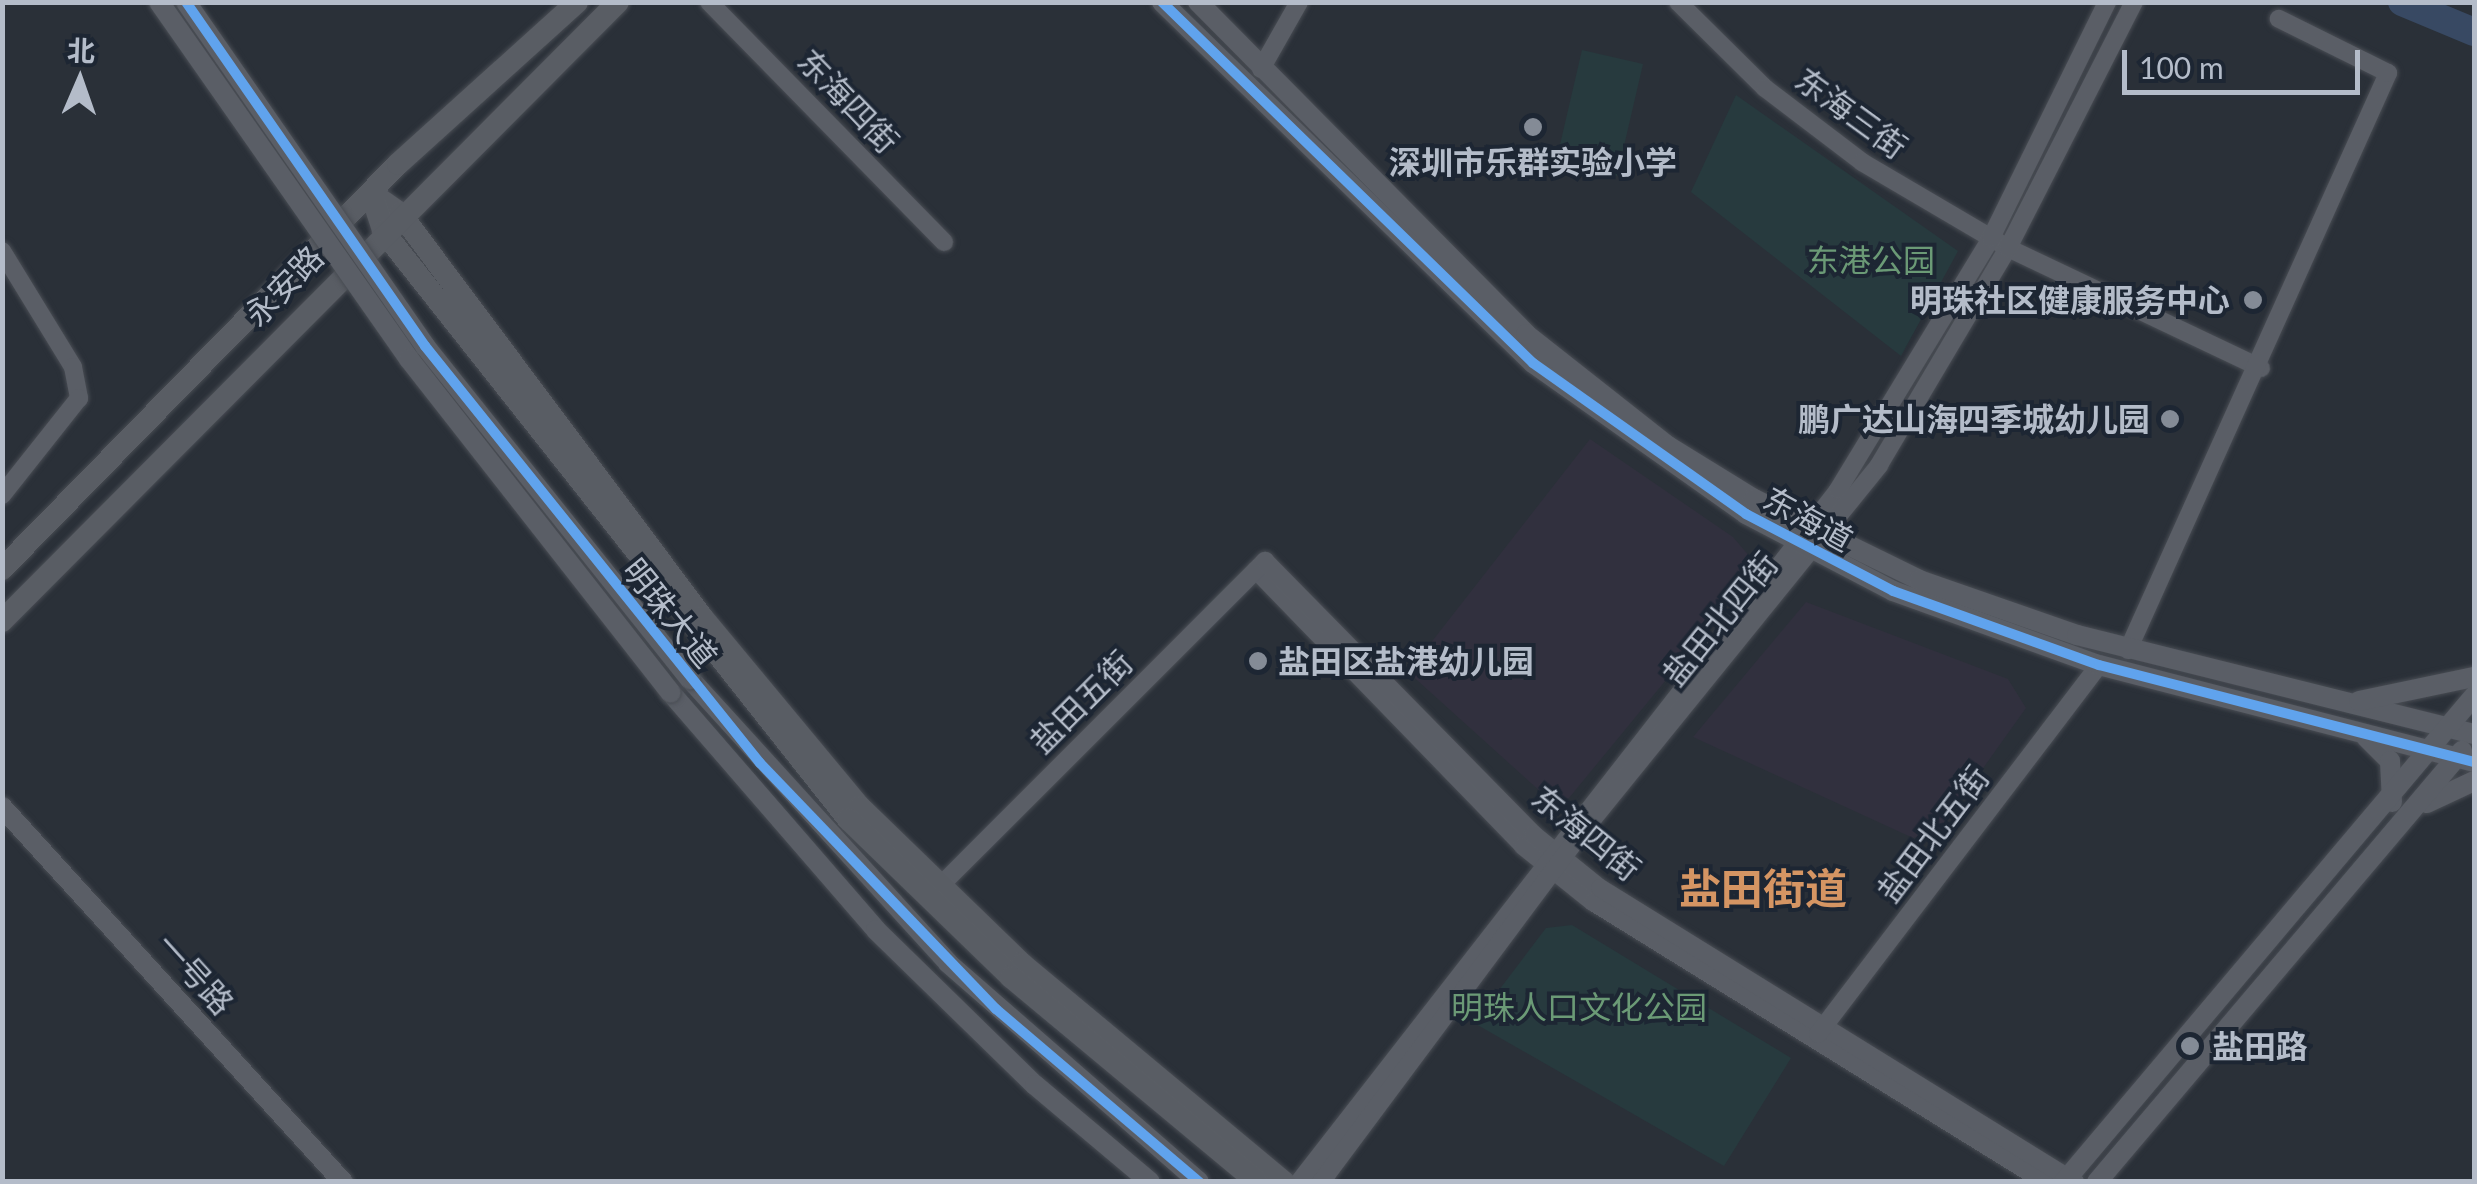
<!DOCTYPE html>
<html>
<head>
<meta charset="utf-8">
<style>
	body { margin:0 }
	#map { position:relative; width:2477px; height:1184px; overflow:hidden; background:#2a3038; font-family:Lato,"Noto Sans SC",sans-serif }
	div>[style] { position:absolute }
	.medical>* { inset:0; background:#31303e }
	.green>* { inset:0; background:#273a3e }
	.river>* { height:28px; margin:-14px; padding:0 14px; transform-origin:14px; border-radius:14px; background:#384963 }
	.roads { filter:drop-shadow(0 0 2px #484c53) drop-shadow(0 0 2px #484c53) }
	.minor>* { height:18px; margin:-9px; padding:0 9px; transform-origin:9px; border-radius:9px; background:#5a5e66 }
	.tertiary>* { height:20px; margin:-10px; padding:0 10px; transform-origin:10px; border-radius:10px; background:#5a5e66 }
	.secondary>* { height:22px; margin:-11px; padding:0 11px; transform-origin:11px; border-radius:11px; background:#595d64 }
	.bridges { filter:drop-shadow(0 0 2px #484c53) drop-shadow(0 0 2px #484c53) }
	.tertiary-bridge>* { height:20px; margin:-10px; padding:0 10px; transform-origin:10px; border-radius:10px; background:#5a5e66 }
	.cycleway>* { height:10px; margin:-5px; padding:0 5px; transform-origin:5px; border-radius:5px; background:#60a3ed }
	.dots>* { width:28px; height:28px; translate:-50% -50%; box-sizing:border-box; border:5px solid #1d2633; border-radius:50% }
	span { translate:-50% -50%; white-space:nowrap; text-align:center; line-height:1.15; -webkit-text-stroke:8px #1d2633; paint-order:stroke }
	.street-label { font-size:32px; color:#b4bcc9 }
	.poi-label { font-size:32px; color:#b4bcc9; font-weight:700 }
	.right { translate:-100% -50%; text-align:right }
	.left { translate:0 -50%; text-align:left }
	.park-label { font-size:32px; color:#6b9a76 }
	.district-label { font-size:42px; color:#d59563; font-weight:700 }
	.frame { position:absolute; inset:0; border:5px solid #b4bcc9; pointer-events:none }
	.north { position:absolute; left:30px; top:30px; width:100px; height:100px; -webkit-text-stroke:8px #1d2633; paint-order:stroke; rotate:2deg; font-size:28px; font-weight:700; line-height:40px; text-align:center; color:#b4bcc9 }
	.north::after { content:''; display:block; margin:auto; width:35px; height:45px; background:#b4bcc9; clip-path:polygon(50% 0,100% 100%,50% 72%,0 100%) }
	.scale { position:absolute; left:2122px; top:50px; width:238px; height:45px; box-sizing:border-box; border:5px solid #b4bcc9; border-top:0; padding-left:12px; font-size:30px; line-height:35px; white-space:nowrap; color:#b4bcc9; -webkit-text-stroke:8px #1d2633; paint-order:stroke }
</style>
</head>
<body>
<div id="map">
	<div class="medical">
		<div style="clip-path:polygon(1590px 439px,1733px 537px,1750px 557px,1749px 579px,1569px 798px,1552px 802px,1408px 672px)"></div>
		<div style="clip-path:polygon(1806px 602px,2008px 679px,2026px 708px,1939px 830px,1913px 838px,1693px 737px)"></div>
	</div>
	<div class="green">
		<div style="clip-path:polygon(1582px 50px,1643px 64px,1617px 176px,1556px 162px)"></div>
		<div style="clip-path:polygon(1736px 95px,1958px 251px,1901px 356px,1691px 192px)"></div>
		<div style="clip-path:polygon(1572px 925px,1791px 1058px,1724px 1166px,1474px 1023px,1546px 928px)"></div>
	</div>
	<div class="river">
		<div style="left:2402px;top:2px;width:78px;rotate:22.6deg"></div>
	</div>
	<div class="roads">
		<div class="minor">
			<div style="left:709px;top:2px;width:336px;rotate:45.6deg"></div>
			<div style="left:1678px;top:2px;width:122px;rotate:44.7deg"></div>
			<div style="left:1765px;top:88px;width:122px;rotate:37.3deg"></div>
			<div style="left:1862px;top:162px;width:169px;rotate:30.5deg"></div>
			<div style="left:2008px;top:248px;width:280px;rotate:25.4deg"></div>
			<div style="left:1261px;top:69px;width:77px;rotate:-60.4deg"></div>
			<div style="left:2px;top:251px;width:136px;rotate:58.5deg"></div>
			<div style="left:73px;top:367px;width:32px;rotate:79deg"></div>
			<div style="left:79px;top:398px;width:124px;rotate:128.4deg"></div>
			<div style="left:1256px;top:570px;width:384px;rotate:45.9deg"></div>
			<div style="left:1523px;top:846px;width:90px;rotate:38.7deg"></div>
			<div style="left:1593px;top:902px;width:532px;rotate:31.78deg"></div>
			<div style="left:2128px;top:650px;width:633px;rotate:-65.74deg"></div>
			<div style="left:2388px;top:73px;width:122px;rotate:-153.6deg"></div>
			<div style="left:940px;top:886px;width:460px;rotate:-45deg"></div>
			<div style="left:1265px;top:561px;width:383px;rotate:45.5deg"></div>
			<div style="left:1533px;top:834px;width:86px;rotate:38.9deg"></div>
			<div style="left:1600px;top:888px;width:559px;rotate:31.76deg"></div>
			<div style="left:1818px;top:1034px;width:464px;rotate:-52.7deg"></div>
			<div style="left:1299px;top:1182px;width:877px;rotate:-52.08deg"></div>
			<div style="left:1838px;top:490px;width:295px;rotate:-58.7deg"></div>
			<div style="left:1991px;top:238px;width:263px;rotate:-63.8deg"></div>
			<div style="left:1321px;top:1182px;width:438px;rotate:-53.3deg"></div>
			<div style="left:1583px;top:831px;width:471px;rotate:-51deg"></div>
			<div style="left:1879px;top:465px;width:252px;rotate:-59.3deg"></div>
			<div style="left:2008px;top:248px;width:276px;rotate:-62.9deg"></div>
		</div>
		<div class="tertiary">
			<div style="left:1162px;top:2px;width:518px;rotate:44.22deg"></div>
			<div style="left:1533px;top:363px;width:261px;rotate:35.3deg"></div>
			<div style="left:1746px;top:514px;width:166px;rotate:27.6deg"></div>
			<div style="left:1893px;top:591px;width:219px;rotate:19.8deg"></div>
			<div style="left:2099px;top:665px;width:387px;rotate:14.5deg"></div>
			<div style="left:1198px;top:2px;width:467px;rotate:45.3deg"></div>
			<div style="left:1526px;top:334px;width:181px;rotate:38.3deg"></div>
			<div style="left:1668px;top:446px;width:101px;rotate:31.6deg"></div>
			<div style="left:1754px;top:499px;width:184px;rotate:26.1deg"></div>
			<div style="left:1919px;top:580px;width:167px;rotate:19.2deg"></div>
			<div style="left:2077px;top:635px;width:409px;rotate:14deg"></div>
			<div style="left:690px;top:679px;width:384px;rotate:47.7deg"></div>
			<div style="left:948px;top:963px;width:333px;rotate:41.1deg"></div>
			<div style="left:671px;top:693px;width:313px;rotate:49.1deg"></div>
			<div style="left:876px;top:930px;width:222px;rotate:44.3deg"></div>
			<div style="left:1035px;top:1085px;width:150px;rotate:40.1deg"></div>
			<div style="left:2359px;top:701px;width:117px;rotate:-11.8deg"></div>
			<div style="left:2366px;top:737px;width:34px;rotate:45deg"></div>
			<div style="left:2390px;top:761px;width:41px;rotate:87.2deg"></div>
			<div style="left:2427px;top:803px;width:52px;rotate:-25.1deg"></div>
			<div style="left:2px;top:807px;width:507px;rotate:47.72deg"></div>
			<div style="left:2064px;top:1182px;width:636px;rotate:-49.85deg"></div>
			<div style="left:2097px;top:1182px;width:565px;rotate:-49.74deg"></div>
		</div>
		<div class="secondary">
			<div style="left:371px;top:193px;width:35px;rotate:35deg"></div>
			<div style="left:400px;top:213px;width:504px;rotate:53.22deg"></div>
			<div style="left:702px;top:617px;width:247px;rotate:50.3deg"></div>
			<div style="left:860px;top:807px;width:226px;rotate:44.1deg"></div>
			<div style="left:1022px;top:964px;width:341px;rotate:39.8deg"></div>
			<div style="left:371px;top:193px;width:40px;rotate:72deg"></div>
			<div style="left:383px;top:231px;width:750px;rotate:51.66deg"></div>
			<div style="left:848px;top:819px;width:227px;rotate:44.1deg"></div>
			<div style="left:1011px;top:977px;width:320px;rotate:39.8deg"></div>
			<div style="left:2px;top:569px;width:566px;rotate:-45.64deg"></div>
			<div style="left:398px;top:164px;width:241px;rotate:-42.1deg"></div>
			<div style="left:2px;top:621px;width:873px;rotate:-45.14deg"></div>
		</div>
	</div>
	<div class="bridges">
		<div class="tertiary-bridge">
			<div style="left:159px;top:2px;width:436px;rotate:55deg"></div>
			<div style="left:409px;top:359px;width:424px;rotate:51.9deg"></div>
			<div style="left:186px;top:2px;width:419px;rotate:55.2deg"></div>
			<div style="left:425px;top:346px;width:426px;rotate:51.5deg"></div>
		</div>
	</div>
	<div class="cycleway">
		<div style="left:186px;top:2px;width:419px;rotate:55.2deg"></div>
		<div style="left:425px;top:346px;width:535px;rotate:51.22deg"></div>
		<div style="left:760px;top:763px;width:341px;rotate:46.2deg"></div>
		<div style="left:996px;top:1009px;width:267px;rotate:40.4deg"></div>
		<div style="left:1162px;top:2px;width:518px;rotate:44.22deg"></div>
		<div style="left:1533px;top:363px;width:261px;rotate:35.3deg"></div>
		<div style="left:1746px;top:514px;width:166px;rotate:27.6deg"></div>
		<div style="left:1893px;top:591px;width:219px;rotate:19.8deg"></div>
		<div style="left:2099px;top:665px;width:387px;rotate:14.5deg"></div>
	</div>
	<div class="dots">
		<div style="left:1533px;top:127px;background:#848b96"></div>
		<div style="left:2253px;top:300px;background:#848b96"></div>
		<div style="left:2170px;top:419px;background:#848b96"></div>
		<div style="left:1258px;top:661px;background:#848b96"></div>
		<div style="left:2190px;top:1046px;background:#848b96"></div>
	</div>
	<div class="street-label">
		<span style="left:848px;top:101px;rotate:46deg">东海四街</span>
		<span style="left:1851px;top:113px;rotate:36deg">东海三街</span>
		<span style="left:284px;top:286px;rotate:-46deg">永安路</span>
		<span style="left:1808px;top:519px;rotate:29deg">东海道</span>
		<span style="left:670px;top:613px;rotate:51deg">明珠大道</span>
		<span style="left:1720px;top:619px;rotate:-51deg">盐田北四街</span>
		<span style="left:1081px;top:702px;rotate:-45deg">盐田五街</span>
		<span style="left:1586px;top:833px;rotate:39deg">东海四街</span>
		<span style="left:1933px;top:834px;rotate:-53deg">盐田北五街</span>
		<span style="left:195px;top:974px;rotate:48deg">一号路</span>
	</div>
	<div class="poi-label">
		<span style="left:1533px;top:162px">深圳市乐群实验小学</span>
		<span class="right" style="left:2230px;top:300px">明珠社区健康服务中心</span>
		<span class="right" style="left:2150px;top:419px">鹏广达山海四季城幼儿园</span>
		<span class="left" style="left:1278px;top:661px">盐田区盐港幼儿园</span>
		<span class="left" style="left:2212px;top:1046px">盐田路</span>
	</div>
	<div class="park-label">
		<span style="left:1871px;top:260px">东港公园</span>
		<span style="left:1579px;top:1007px">明珠人口文化公园</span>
	</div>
	<div class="district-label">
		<span style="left:1763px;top:888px">盐田街道</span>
	</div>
	<div class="frame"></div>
	<div class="north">北</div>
	<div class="scale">100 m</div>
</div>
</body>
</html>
